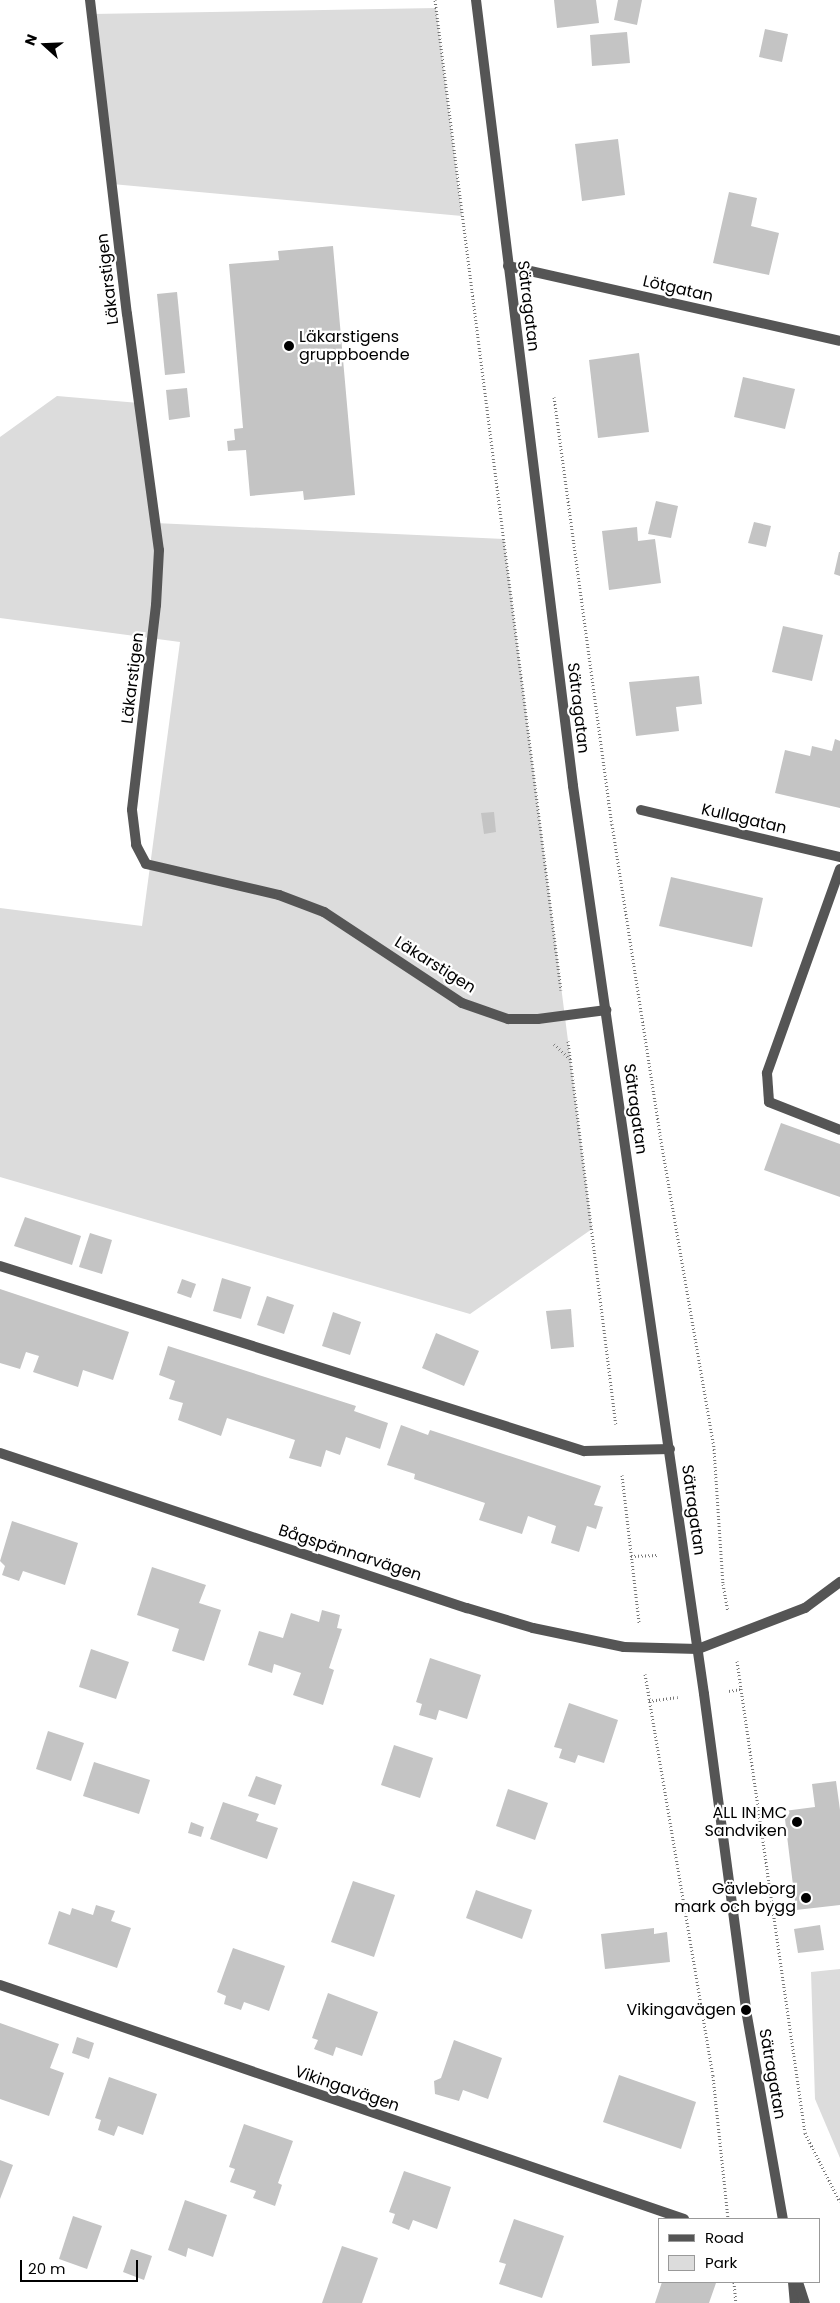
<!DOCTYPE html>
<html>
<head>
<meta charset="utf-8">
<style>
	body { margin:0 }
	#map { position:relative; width:840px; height:2303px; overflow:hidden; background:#fff; font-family:Poppins,sans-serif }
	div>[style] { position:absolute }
	.green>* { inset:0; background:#dcdcdc }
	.building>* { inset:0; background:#c4c4c4 }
	.path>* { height:3px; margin-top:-1.5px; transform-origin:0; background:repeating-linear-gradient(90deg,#777 0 1px,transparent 0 3.5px) }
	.minor>* { height:10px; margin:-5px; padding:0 5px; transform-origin:5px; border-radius:5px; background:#555 }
	.tertiary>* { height:10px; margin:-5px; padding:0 5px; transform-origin:5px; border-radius:5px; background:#555 }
	.dots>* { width:14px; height:14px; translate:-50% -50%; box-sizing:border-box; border:2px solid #fff; border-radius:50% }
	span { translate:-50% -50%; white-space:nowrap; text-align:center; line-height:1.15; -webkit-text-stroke:4.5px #fff; paint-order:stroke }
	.street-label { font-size:16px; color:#000 }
	.poi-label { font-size:16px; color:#000 }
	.left { translate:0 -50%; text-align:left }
	.right { translate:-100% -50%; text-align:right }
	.legend { position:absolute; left:658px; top:2218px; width:162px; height:65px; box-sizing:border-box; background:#fff; border:1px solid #999; margin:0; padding:6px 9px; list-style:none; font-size:15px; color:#000 }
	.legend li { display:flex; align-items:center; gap:10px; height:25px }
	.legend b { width:25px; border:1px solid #999 }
	.north { position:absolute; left:20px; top:20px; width:50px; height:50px; -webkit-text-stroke:4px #fff; paint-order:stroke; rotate:290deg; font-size:14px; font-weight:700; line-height:20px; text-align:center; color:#000 }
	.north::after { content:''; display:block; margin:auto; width:18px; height:22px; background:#000; clip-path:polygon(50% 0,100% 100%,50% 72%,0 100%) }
	.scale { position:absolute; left:20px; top:2260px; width:118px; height:22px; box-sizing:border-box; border:2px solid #000; border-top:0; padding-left:6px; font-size:15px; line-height:18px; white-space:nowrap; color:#000; -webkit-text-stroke:4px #fff; paint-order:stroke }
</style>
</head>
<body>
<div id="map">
	<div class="green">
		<div style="clip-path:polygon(436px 8px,462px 216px,112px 184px,92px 14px)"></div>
		<div style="clip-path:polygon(57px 396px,139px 403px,155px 523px,504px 539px,592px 1229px,470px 1314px,0 1177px,0 908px,142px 926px,180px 642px,0 618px,0 437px)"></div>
		<div style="clip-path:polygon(840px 1969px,840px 2158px,815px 2099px,811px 1972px)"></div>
	</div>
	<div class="building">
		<div style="clip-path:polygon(554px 0,596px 0,599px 23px,557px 28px)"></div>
		<div style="clip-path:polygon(618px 0,642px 0,637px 25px,614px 20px)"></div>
		<div style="clip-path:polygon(765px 29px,788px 34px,782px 62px,759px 57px)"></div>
		<div style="clip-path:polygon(627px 32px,630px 63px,592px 66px,590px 35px)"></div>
		<div style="clip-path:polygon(618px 139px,625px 195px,582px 201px,575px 144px)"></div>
		<div style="clip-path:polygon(729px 192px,757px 198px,751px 226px,779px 233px,769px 275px,713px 263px)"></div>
		<div style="clip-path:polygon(333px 246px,355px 495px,304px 500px,303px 491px,250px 496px,246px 450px,228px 451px,227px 441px,235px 440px,234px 429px,243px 428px,229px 264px,279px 260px,278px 251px)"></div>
		<div style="clip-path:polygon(177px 292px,185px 373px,165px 375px,157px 294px)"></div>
		<div style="clip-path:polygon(639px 353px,649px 432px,598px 438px,589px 360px)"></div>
		<div style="clip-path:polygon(743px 377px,795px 389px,785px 429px,734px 417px)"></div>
		<div style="clip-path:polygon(187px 388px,190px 417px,169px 420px,166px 390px)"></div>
		<div style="clip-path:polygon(656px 501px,678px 506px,671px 538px,648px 534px)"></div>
		<div style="clip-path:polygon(754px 522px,771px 526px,766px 547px,748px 543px)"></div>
		<div style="clip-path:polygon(637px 527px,638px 541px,655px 539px,661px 583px,609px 590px,602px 531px)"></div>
		<div style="clip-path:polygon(839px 552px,840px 552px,840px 576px,834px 574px)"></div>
		<div style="clip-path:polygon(783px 626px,823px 635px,812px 681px,772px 672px)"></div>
		<div style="clip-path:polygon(699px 676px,702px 704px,676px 707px,679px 731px,636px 736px,629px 682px)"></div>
		<div style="clip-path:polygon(835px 739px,840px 741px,840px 808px,775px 793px,785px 750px,810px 756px,812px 746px,832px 751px)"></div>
		<div style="clip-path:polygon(494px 812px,496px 832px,484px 834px,481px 813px)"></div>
		<div style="clip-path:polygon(671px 877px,763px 898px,752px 947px,659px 926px)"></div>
		<div style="clip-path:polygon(781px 1123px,840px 1144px,840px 1197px,764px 1170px)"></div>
		<div style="clip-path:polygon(25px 1217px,81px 1236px,72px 1265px,14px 1246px)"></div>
		<div style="clip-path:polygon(90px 1233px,112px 1240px,102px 1274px,79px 1267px)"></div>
		<div style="clip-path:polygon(222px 1278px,251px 1287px,241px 1319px,213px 1311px)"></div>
		<div style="clip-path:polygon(182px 1279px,196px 1284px,191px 1298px,177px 1293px)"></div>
		<div style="clip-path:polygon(0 1289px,129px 1332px,113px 1380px,83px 1370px,78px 1387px,33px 1372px,39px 1356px,26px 1352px,20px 1369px,0 1363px)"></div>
		<div style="clip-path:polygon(267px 1296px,294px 1305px,284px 1334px,257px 1325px)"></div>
		<div style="clip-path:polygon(571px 1309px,574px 1347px,551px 1349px,546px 1311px)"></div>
		<div style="clip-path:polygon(333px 1312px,361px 1322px,350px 1355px,322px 1346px)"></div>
		<div style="clip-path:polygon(436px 1333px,479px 1351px,464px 1386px,422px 1368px)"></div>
		<div style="clip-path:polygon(168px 1346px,356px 1406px,354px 1411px,388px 1423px,380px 1449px,346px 1437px,340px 1455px,326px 1450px,321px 1467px,289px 1458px,295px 1440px,227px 1418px,221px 1436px,178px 1420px,183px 1403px,169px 1399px,175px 1381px,159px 1375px)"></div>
		<div style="clip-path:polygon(401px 1425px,428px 1435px,430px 1430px,601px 1486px,594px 1505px,603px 1507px,596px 1529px,587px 1526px,579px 1552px,551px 1543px,556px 1526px,528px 1516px,522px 1534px,479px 1520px,485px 1503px,414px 1479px,415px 1474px,387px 1465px)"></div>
		<div style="clip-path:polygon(12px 1521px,78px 1543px,65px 1585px,23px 1571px,19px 1581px,2px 1575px,5px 1566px,0 1561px)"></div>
		<div style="clip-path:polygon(152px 1567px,206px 1585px,199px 1603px,221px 1610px,204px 1661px,172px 1651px,179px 1629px,137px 1615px)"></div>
		<div style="clip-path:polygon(322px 1610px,340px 1615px,337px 1628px,342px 1629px,329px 1668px,334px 1670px,323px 1705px,293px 1695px,301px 1673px,274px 1664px,272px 1673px,248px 1665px,259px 1631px,283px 1638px,291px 1613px,319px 1622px)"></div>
		<div style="clip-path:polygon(91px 1649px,129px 1662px,116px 1699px,79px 1687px)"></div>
		<div style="clip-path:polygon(430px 1658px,481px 1675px,467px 1719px,439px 1710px,436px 1720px,419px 1715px,422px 1704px,416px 1702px)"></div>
		<div style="clip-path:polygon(569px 1703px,618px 1720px,604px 1763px,578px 1755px,575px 1763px,559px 1758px,562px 1749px,554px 1747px)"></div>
		<div style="clip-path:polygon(48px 1731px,84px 1743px,71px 1781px,36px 1769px)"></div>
		<div style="clip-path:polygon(394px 1745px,433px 1758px,420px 1798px,381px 1785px)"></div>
		<div style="clip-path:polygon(94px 1762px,150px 1780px,139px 1814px,83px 1796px)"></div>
		<div style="clip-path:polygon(256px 1776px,282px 1785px,275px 1805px,248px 1796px)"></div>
		<div style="clip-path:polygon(836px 1781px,840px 1810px,840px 1905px,796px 1910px,784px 1811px,815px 1807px,812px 1784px)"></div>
		<div style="clip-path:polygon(508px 1789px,548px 1803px,535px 1840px,496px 1826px)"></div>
		<div style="clip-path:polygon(223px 1802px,259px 1814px,256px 1821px,278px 1828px,267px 1859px,210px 1839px)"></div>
		<div style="clip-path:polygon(191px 1822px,204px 1827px,201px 1837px,188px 1833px)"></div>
		<div style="clip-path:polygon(353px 1881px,395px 1895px,374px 1957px,331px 1942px)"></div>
		<div style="clip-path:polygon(476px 1890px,532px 1910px,522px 1939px,466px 1918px)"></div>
		<div style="clip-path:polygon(96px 1905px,115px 1911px,111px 1921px,131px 1928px,117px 1968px,48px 1944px,59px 1911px,70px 1915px,72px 1908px,93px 1915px)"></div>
		<div style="clip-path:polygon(820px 1925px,824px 1950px,798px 1953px,794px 1929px)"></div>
		<div style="clip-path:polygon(654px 1928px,654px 1934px,667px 1932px,670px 1962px,605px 1969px,601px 1934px)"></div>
		<div style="clip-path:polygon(233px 1948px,285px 1966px,269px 2011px,244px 2002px,241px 2010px,224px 2004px,226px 1996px,217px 1992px)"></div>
		<div style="clip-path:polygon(328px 1993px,378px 2012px,362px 2056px,336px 2047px,333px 2056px,314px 2049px,318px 2040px,312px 2038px)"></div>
		<div style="clip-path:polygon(0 2023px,59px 2044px,50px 2068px,64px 2073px,49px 2116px,0 2099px)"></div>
		<div style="clip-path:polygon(77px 2037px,94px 2043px,89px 2059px,72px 2053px)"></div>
		<div style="clip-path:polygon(454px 2040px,502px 2058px,488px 2099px,463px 2090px,459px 2101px,435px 2094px,434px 2081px,441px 2078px)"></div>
		<div style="clip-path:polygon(619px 2075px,696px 2102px,681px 2149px,603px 2122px)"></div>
		<div style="clip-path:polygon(109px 2077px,157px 2094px,143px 2135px,118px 2126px,114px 2136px,98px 2130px,101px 2120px,95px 2118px)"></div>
		<div style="clip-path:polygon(244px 2124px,293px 2141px,278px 2183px,282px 2185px,275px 2206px,253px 2198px,256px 2191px,230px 2182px,235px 2169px,229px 2167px)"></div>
		<div style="clip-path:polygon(0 2160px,13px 2165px,0 2199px)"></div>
		<div style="clip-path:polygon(404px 2171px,451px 2187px,437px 2229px,413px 2220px,409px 2230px,392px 2223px,395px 2214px,389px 2212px)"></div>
		<div style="clip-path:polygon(185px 2200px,227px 2215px,213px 2257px,188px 2248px,186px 2257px,168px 2250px)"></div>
		<div style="clip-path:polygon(73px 2216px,102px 2226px,87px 2269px,59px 2259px)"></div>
		<div style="clip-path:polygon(514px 2219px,564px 2236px,542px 2298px,499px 2284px,506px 2264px,499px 2262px)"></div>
		<div style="clip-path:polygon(342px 2246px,378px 2258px,362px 2303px,322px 2303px)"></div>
		<div style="clip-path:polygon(131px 2249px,152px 2256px,144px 2280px,123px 2272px)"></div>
		<div style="clip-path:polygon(662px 2282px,711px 2282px,716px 2283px,709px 2303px,655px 2303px)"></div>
	</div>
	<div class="path">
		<div style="left:435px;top:0;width:998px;rotate:82.75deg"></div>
		<div style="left:554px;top:397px;width:431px;rotate:82.3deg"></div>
		<div style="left:612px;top:824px;width:315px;rotate:81.2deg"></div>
		<div style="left:660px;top:1135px;width:319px;rotate:80.2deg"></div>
		<div style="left:714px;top:1449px;width:135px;rotate:86.2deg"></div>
		<div style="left:723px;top:1584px;width:27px;rotate:80deg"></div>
		<div style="left:568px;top:1041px;width:386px;rotate:82.9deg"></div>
		<div style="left:554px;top:1044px;width:23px;rotate:43deg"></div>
		<div style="left:622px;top:1475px;width:149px;rotate:83.4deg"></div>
		<div style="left:631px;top:1556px;width:27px;rotate:-2deg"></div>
		<div style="left:737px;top:1661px;width:477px;rotate:81.8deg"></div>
		<div style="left:805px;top:2133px;width:77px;rotate:63.1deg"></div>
		<div style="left:645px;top:1674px;width:408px;rotate:80.4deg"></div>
		<div style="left:713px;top:2076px;width:144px;rotate:84deg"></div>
		<div style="left:729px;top:1691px;width:12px;rotate:-9deg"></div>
		<div style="left:649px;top:1701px;width:29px;rotate:-8deg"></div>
		<div style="left:734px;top:2282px;width:21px;rotate:85deg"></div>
	</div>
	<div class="minor">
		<div style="left:90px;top:0;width:316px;rotate:83.3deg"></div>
		<div style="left:127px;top:314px;width:238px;rotate:82.3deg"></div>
		<div style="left:159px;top:550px;width:55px;rotate:93.1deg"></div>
		<div style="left:156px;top:605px;width:206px;rotate:96.7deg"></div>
		<div style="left:132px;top:810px;width:35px;rotate:83deg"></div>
		<div style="left:136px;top:845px;width:21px;rotate:62deg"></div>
		<div style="left:146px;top:864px;width:137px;rotate:13.1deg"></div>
		<div style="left:279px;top:895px;width:48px;rotate:20.7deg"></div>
		<div style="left:324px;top:912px;width:165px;rotate:33.4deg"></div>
		<div style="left:462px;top:1003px;width:49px;rotate:19.2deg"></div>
		<div style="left:508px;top:1019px;width:30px"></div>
		<div style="left:538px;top:1019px;width:69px;rotate:-7.5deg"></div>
		<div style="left:508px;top:266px;width:340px;rotate:12.7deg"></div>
		<div style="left:641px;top:810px;width:204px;rotate:13.3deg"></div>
		<div style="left:840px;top:869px;width:217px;rotate:109.7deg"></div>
		<div style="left:767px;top:1073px;width:29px;rotate:86deg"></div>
		<div style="left:769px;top:1102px;width:76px;rotate:21.5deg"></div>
		<div style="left:0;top:1266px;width:613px;rotate:17.58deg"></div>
		<div style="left:584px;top:1451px;width:86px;rotate:-1.3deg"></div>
		<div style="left:0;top:1453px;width:492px;rotate:18.4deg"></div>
		<div style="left:467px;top:1608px;width:69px;rotate:16.9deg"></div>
		<div style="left:533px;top:1628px;width:93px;rotate:11.8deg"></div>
		<div style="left:624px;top:1647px;width:74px;rotate:1.5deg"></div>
		<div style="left:698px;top:1649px;width:115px;rotate:-21deg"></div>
		<div style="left:805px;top:1608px;width:44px;rotate:-36.6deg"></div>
		<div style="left:0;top:1985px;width:723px;rotate:18.89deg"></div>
	</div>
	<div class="tertiary">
		<div style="left:476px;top:0;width:792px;rotate:82.96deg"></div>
		<div style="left:573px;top:786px;width:917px;rotate:81.79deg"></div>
		<div style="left:704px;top:1694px;width:319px;rotate:82.4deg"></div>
		<div style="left:746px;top:2010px;width:212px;rotate:80deg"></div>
		<div style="left:793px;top:2282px;width:21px;rotate:85deg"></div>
		<div style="left:798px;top:2282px;width:22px;rotate:72deg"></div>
	</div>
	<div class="dots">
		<div style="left:289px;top:346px;background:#000"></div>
		<div style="left:797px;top:1822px;background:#000"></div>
		<div style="left:806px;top:1898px;background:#000"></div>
		<div style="left:746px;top:2010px;background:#000"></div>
	</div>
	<div class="street-label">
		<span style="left:108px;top:279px;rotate:-97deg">Läkarstigen</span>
		<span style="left:678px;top:289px;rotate:13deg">Lötgatan</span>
		<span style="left:528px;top:306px;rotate:83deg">Sätragatan</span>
		<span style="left:133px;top:678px;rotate:-83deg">Läkarstigen</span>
		<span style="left:578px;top:708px;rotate:83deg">Sätragatan</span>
		<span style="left:744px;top:819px;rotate:13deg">Kullagatan</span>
		<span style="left:435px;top:965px;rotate:32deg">Läkarstigen</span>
		<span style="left:635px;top:1109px;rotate:82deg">Sätragatan</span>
		<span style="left:693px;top:1510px;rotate:82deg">Sätragatan</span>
		<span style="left:350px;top:1553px;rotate:18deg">Bågspännarvägen</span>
		<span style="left:772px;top:2074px;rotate:80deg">Sätragatan</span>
		<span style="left:347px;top:2089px;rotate:19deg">Vikingavägen</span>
	</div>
	<div class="poi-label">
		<span class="left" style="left:299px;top:346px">Läkarstigens<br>gruppboende</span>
		<span class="right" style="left:787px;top:1822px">ALL IN MC<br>Sandviken</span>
		<span class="right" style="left:796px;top:1898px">Gävleborg<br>mark och bygg</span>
		<span class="right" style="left:736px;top:2010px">Vikingavägen</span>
	</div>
	<ul class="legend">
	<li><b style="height:6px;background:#555"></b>Road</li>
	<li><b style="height:14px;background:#dcdcdc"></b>Park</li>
	</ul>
	<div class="north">N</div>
	<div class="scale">20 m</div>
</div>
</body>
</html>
